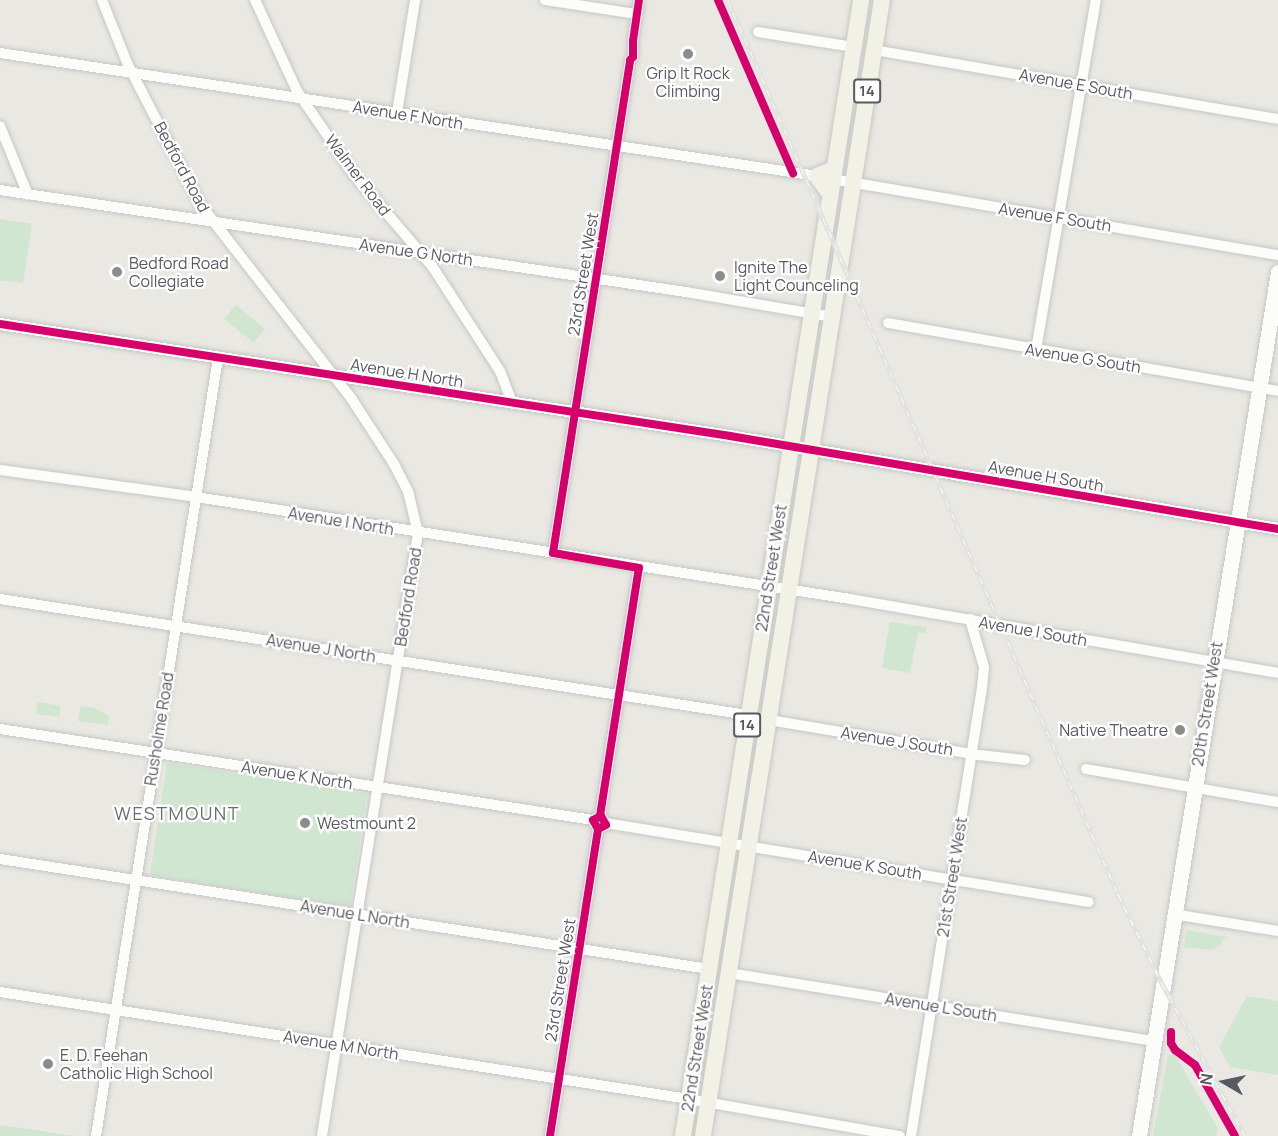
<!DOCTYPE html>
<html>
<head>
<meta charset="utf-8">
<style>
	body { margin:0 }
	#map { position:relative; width:1278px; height:1136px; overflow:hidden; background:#e9e8e2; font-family:Manrope,sans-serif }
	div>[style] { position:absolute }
	.green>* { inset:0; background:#d0e6d1 }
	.roads { filter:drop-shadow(0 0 2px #c6c7c6) drop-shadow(0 0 2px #c6c7c6) }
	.minor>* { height:10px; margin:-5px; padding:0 5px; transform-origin:5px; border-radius:5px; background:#fcfcfb }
	.tertiary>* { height:12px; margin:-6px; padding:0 6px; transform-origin:6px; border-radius:6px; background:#fcfcfb }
	.secondary>* { height:15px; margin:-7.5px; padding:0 7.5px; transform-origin:7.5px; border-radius:7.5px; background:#fcfcfb }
	.primary>* { height:16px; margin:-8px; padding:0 8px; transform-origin:8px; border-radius:8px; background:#f1f1e5 }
	.rail>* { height:4.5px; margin-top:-2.25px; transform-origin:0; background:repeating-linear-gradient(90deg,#fff 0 7px,#e2e2e1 0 14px); box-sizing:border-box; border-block:2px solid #e2e2e1 }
	.cycleway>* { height:8px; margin:-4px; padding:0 4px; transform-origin:4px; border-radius:4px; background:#d6006c }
	.dots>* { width:16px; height:16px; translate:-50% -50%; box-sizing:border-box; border:3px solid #fff; border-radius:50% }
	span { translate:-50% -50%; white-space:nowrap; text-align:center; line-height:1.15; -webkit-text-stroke:4.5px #fff; paint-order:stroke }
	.shield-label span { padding:2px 4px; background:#fff; border:2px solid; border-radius:4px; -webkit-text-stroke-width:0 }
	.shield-label { font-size:15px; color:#585a60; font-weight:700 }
	.poi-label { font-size:16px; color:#585a60 }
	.left { translate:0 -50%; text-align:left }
	.right { translate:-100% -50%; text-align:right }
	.street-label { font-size:16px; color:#585a60 }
	.neighbourhood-label { font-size:18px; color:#696c72; letter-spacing:1.5px }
	.north { position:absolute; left:1194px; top:1052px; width:60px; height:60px; -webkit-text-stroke:4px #fff; paint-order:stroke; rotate:279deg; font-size:16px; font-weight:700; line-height:24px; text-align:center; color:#585a60 }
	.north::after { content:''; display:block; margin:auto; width:21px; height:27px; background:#585a60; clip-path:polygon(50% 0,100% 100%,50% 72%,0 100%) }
</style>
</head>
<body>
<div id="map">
	<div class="green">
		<div style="clip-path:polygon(0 219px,32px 224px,23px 283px,0 280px)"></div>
		<div style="clip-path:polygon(236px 305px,265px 329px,254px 343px,224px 319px)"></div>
		<div style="clip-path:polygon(890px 622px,927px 627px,925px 633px,918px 632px,910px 673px,882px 668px)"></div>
		<div style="clip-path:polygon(38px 702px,61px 706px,59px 717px,36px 714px)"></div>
		<div style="clip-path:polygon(81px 706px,95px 708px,109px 716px,108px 725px,78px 721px)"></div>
		<div style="clip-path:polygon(167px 763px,367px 794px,350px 907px,150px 875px)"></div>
		<div style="clip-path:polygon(1187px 930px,1226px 937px,1218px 947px,1212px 950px,1184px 947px)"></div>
		<div style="clip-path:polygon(1247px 996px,1278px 1001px,1278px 1075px,1230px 1067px,1219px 1047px)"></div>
		<div style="clip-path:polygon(1168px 1055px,1175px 1055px,1218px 1129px,1216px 1136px,1153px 1136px)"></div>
		<div style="clip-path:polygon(0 1125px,75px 1136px,0 1136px)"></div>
	</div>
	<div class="roads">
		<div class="minor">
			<div style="left:102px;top:0;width:70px;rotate:68.2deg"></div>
			<div style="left:128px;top:65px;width:157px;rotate:62.6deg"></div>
			<div style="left:200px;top:204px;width:246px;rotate:52.1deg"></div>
			<div style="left:351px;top:398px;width:79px;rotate:56.9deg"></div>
			<div style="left:394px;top:464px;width:30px;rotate:63deg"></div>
			<div style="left:408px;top:491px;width:43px;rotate:76.6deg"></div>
			<div style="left:418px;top:533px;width:611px;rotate:99.05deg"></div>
			<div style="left:255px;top:0;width:100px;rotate:65.2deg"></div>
			<div style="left:297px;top:91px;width:103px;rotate:55.7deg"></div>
			<div style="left:355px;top:176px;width:118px;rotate:49.5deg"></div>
			<div style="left:432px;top:266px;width:125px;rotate:57.1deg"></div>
			<div style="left:500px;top:371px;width:34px;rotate:69deg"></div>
			<div style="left:545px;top:0;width:93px;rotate:8.7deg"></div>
			<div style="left:758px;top:32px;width:97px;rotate:8.9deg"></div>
			<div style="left:874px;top:50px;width:410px;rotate:9.7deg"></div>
			<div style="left:0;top:53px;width:826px;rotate:8.56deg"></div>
			<div style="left:397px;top:113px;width:114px;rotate:-80.9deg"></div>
			<div style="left:0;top:126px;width:74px;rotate:67.9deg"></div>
			<div style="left:832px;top:179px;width:452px;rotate:9.7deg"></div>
			<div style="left:0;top:190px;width:694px;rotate:8.46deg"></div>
			<div style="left:686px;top:292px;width:148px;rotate:9.7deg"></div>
			<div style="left:888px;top:323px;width:396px;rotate:9.9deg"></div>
			<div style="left:1036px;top:350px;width:355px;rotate:-80.3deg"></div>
			<div style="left:0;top:470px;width:198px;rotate:7.8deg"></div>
			<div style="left:196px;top:497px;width:662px;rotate:8.86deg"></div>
			<div style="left:850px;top:599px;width:434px;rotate:9.8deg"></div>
			<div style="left:553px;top:553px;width:499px;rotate:-81.1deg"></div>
			<div style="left:630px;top:60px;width:4px;rotate:-45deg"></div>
			<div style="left:633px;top:57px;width:16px;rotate:-90deg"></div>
			<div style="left:633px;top:41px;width:41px;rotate:-81.7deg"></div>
			<div style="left:0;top:599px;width:757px;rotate:8.82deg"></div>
			<div style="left:769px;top:720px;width:213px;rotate:9.5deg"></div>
			<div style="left:979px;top:755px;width:46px;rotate:6.2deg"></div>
			<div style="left:0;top:729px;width:600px;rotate:8.72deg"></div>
			<div style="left:1086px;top:769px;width:195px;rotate:9.8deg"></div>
			<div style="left:600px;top:816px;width:251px;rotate:-81.1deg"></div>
			<div style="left:606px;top:823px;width:489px;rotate:9.3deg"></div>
			<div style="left:0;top:859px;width:717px;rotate:8.82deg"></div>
			<div style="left:1173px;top:914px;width:106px;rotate:9.2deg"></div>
			<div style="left:729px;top:973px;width:429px;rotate:9.1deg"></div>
			<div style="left:0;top:992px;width:690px;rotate:8.83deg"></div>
			<div style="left:682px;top:1098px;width:221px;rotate:9.9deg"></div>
			<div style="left:96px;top:1136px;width:788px;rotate:-81.09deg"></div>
			<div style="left:550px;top:1136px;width:311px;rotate:-81.1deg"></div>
			<div style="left:598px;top:829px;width:10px;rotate:-119deg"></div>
			<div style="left:593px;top:820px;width:9px;rotate:-27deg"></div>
			<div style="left:601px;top:816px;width:10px;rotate:61deg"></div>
			<div style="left:606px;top:825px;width:9px;rotate:153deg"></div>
			<div style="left:911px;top:1136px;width:455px;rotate:-81deg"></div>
			<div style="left:982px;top:687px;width:20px;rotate:-84deg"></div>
			<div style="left:984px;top:667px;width:50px;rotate:-106.3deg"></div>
		</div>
		<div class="tertiary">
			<div style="left:0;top:324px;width:739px;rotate:8.72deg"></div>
			<div style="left:730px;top:436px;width:556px;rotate:9.63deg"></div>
		</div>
		<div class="secondary">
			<div style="left:1139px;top:1136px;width:875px;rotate:-80.86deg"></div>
		</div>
		<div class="primary">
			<div style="left:830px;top:194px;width:22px;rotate:-126deg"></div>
			<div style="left:817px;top:176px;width:18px;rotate:-22deg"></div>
			<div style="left:683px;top:1136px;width:1150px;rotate:-81.09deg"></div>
			<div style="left:703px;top:1136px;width:1150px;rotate:-81.05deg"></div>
		</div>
	</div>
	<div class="rail">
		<div style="left:728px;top:0;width:975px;rotate:66.43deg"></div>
		<div style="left:1118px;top:894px;width:99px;rotate:63.7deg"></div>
		<div style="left:1162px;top:983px;width:174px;rotate:61.5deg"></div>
	</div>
	<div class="cycleway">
		<div style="left:718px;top:0;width:189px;rotate:66.6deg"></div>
		<div style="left:0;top:324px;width:739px;rotate:8.72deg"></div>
		<div style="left:730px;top:436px;width:556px;rotate:9.63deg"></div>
		<div style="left:600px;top:816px;width:251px;rotate:-81.1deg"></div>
		<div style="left:639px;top:568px;width:87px;rotate:-170.1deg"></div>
		<div style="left:553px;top:553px;width:499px;rotate:-81.1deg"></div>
		<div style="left:630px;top:60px;width:4px;rotate:-45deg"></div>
		<div style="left:633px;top:57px;width:16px;rotate:-90deg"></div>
		<div style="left:633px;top:41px;width:41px;rotate:-81.7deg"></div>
		<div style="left:1171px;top:1032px;width:11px;rotate:90deg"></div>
		<div style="left:1171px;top:1043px;width:8px;rotate:60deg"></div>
		<div style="left:1175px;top:1050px;width:25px;rotate:37deg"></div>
		<div style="left:1195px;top:1065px;width:81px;rotate:60.6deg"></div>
		<div style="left:550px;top:1136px;width:311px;rotate:-81.1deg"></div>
		<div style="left:598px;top:829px;width:10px;rotate:-119deg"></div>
		<div style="left:593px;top:820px;width:9px;rotate:-27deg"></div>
		<div style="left:601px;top:816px;width:10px;rotate:61deg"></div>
		<div style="left:606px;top:825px;width:9px;rotate:153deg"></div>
	</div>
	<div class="dots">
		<div style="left:688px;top:54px;background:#8b8c8e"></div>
		<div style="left:117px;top:272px;background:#8b8c8e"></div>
		<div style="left:720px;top:276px;background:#8b8c8e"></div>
		<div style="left:1180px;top:730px;background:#8b8c8e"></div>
		<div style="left:305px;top:823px;background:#8b8c8e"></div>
		<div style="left:48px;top:1064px;background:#8b8c8e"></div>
	</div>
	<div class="shield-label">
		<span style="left:867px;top:91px">14</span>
		<span style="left:747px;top:725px">14</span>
	</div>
	<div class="poi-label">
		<span style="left:688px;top:82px">Grip It Rock<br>Climbing</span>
		<span class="left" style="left:129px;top:272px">Bedford Road<br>Collegiate</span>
		<span class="left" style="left:734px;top:276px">Ignite The<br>Light Counceling</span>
		<span class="right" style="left:1168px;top:730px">Native Theatre</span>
		<span class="left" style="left:317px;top:823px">Westmount 2</span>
		<span class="left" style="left:60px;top:1064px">E. D. Feehan<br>Catholic High School</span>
	</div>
	<div class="street-label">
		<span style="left:1076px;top:84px;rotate:10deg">Avenue E South</span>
		<span style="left:408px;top:115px;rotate:9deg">Avenue F North</span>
		<span style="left:182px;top:167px;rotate:62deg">Bedford Road</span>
		<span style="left:358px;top:175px;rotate:53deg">Walmer Road</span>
		<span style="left:1055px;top:217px;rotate:9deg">Avenue F South</span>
		<span style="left:416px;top:252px;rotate:8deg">Avenue G North</span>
		<span style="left:583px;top:274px;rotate:-81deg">23rd Street West</span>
		<span style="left:1083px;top:358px;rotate:9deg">Avenue G South</span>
		<span style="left:407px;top:373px;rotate:9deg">Avenue H North</span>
		<span style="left:1046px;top:476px;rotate:10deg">Avenue H South</span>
		<span style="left:341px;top:521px;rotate:9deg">Avenue I North</span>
		<span style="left:771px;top:568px;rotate:-81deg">22nd Street West</span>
		<span style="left:408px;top:597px;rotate:-81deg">Bedford Road</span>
		<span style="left:1033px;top:631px;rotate:10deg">Avenue I South</span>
		<span style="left:321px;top:648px;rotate:9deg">Avenue J North</span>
		<span style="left:1207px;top:704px;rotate:-81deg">20th Street West</span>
		<span style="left:159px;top:729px;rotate:-81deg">Rusholme Road</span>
		<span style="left:897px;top:741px;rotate:9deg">Avenue J South</span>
		<span style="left:297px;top:775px;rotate:9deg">Avenue K North</span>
		<span style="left:865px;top:865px;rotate:9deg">Avenue K South</span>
		<span style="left:952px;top:877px;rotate:-81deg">21st Street West</span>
		<span style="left:355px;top:914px;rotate:9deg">Avenue L North</span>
		<span style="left:560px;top:980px;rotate:-81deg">23rd Street West</span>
		<span style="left:941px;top:1007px;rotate:9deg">Avenue L South</span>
		<span style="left:341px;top:1045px;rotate:9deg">Avenue M North</span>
		<span style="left:697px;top:1048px;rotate:-81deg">22nd Street West</span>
	</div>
	<div class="neighbourhood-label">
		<span style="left:177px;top:813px">WESTMOUNT</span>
	</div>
	<div class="north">N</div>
</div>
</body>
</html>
